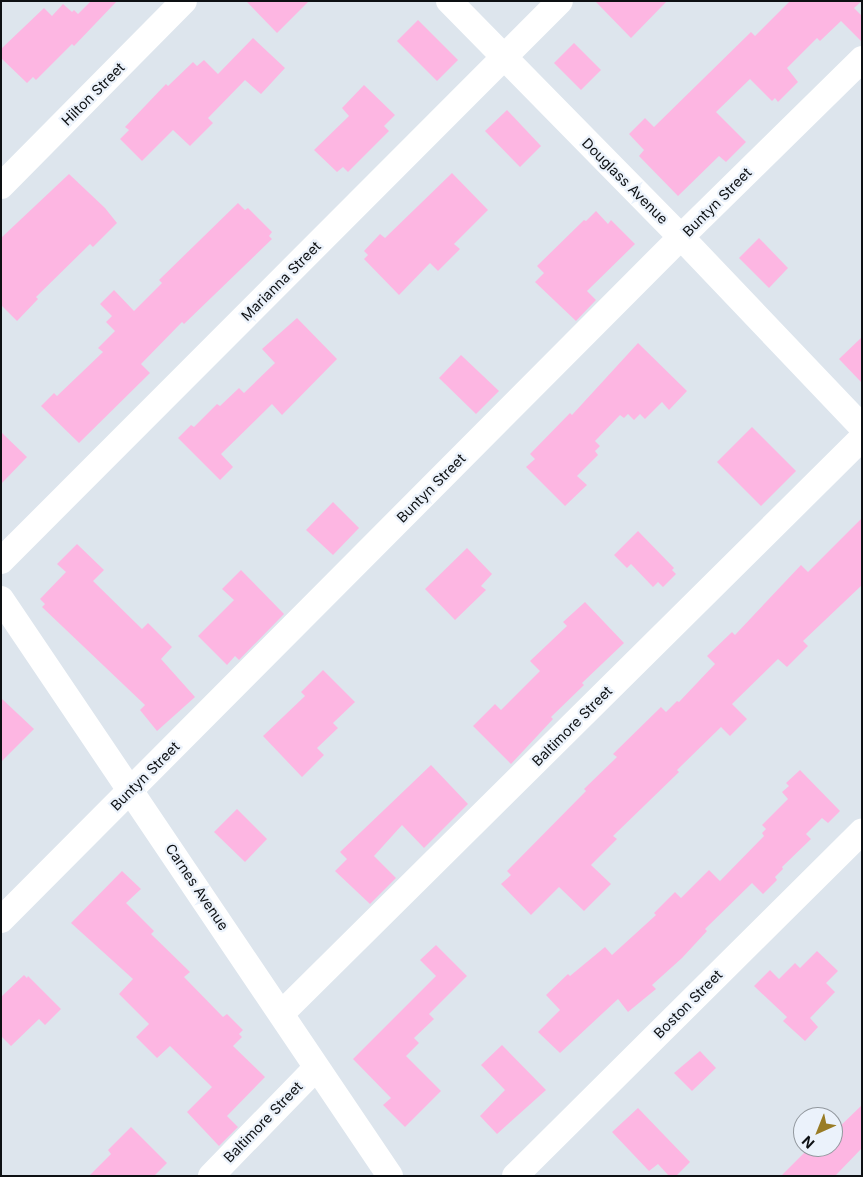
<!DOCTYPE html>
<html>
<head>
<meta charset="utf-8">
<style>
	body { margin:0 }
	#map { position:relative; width:863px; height:1177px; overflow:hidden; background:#dde5ed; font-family:Inter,sans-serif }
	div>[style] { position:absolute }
	.building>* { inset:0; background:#fdb6e2 }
	.minor>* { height:26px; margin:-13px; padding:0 13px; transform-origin:13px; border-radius:13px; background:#fff }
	span { translate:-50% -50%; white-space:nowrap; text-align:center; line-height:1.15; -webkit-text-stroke:4.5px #ebf2fb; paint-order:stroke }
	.street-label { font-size:14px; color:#0d1013 }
	.frame { position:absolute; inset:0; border:2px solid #0d1013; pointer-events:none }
	.north { position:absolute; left:793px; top:1107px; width:50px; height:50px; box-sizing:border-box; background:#ebf2fb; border:1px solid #92989e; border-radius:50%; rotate:224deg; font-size:14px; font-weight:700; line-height:20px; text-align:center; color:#0d1013 }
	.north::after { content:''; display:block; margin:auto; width:18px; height:22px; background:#997c25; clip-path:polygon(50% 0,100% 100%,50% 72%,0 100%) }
</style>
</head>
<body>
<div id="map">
	<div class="building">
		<div style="clip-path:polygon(91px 1px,117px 1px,74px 46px,72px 44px,36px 80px,33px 77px,27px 83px,1px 58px,1px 49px,44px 8px,52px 16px,63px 4px,72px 12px,74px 10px,78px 14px)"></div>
		<div style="clip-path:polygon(246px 1px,309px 1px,277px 33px)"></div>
		<div style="clip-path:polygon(595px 1px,667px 1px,631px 38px)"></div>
		<div style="clip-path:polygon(790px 1px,862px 1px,854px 8px,862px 16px,862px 42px,841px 21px,820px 41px,817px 38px,787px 68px,798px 82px,778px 102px,775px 98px,772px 101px,750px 79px,716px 112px,746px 142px,726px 162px,719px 156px,678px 196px,639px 156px,644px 150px,629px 134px,645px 118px,654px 127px,751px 32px,755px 36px)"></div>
		<div style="clip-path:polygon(418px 20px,458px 60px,437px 81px,397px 41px)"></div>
		<div style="clip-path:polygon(253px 38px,285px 68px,261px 94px,245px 80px,208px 118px,213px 123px,190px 146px,173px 130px,142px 161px,120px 139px,129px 130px,125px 127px,166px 84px,168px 86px,193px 62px,197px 66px,204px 60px,218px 74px)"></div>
		<div style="clip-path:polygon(574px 43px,601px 70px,581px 90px,554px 63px)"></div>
		<div style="clip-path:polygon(364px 85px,395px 115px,384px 126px,389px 131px,348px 172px,343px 167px,337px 172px,314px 150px,349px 116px,342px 108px)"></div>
		<div style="clip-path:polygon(507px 110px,541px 146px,520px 167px,485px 131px)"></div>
		<div style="clip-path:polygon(452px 173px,488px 210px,454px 244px,460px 249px,438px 271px,430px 263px,399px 295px,364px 259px,368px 255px,364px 251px,380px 234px,385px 238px)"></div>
		<div style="clip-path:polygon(69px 174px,105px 208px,117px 223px,93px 247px,90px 244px,36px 297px,38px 299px,17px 321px,1px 305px,1px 238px)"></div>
		<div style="clip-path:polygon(238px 203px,245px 210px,248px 208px,272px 232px,269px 236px,272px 239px,184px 324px,182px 322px,141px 364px,150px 373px,79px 443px,41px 406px,54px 393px,57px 396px,103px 352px,98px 348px,115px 331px,106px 322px,112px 316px,100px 304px,114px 290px,134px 311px,162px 283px,159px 280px)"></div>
		<div style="clip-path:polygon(596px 211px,608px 224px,611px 220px,635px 244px,587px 291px,596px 300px,576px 321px,535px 282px,544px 273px,537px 266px,584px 220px,586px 221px)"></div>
		<div style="clip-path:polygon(759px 238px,788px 268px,769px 288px,739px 258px)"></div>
		<div style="clip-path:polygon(297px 318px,337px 359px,282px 415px,272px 404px,221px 454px,233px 467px,220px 480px,178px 438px,191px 425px,194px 427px,217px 404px,220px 406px,239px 388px,244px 393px,275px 363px,262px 349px)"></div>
		<div style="clip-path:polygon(862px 337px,862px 383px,839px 359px)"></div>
		<div style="clip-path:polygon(638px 343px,687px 391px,669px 410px,662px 402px,645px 419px,640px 414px,634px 420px,628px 414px,624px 418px,620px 415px,595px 441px,600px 446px,595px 451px,598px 455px,577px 476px,587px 485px,565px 506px,526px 467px,535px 459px,530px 454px,570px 413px,572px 415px)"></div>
		<div style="clip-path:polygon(461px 355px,499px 391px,476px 414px,439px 378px)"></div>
		<div style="clip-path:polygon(752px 427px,796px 471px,761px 506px,717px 462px)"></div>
		<div style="clip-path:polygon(1px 432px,27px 457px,1px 484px)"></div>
		<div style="clip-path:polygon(333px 502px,359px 528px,333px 555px,306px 530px)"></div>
		<div style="clip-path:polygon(862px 518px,862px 585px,803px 641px,808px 646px,787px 667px,778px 659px,732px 704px,747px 719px,730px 736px,721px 727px,677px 770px,679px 772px,613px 836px,617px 839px,591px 865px,611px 884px,584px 911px,559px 887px,531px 915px,501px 884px,511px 875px,507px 871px,586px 791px,584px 789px,617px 757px,613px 754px,661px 707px,666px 712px,677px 701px,679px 702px,715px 664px,707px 656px,732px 632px,735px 635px,801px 565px,808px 572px)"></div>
		<div style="clip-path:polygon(638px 531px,674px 568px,672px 570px,676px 574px,663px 587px,658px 582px,653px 587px,631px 564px,627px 568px,614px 555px)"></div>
		<div style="clip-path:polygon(77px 544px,104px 570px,93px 581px,142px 629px,148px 623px,172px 647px,161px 659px,195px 697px,157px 731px,140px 710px,145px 705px,42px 607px,45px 604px,40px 599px,66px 572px,57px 564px)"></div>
		<div style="clip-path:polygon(467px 548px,492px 574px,481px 586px,486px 590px,455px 620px,425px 589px)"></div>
		<div style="clip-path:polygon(241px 570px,284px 614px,239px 660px,235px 656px,227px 665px,198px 636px,234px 600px,222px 589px)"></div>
		<div style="clip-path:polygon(585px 602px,624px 643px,582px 683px,584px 685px,551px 717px,553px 719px,511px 764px,473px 726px,495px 704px,501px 710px,540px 671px,530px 661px,567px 626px,563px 622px)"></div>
		<div style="clip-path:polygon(323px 670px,355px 702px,333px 723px,338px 728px,317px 748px,324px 755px,302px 777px,263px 736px,305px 696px,301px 692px)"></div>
		<div style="clip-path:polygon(1px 698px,34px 729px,1px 762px)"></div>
		<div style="clip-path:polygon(431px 765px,468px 804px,424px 848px,402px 825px,374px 856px,396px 878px,370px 904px,335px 871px,347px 859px,340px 852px)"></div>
		<div style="clip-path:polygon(800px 770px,840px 811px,828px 823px,822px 818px,806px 834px,811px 839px,782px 867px,783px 869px,775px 877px,777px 880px,763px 894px,752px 883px,705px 929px,707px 931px,682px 958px,652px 985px,656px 989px,628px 1012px,618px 999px,560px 1053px,538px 1032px,560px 1010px,546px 995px,568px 974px,570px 976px,605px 947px,612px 955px,656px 915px,654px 913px,675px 892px,681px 898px,709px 870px,720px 881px,764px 836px,762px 833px,766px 829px,762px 825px,788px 799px,782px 792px,789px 786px,786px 783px)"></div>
		<div style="clip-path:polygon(237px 809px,267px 839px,245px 862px,214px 832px)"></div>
		<div style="clip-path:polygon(122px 871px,141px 889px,126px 903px,154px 931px,151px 934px,190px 972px,184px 977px,223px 1017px,227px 1014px,243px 1030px,239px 1034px,242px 1037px,233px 1046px,265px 1077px,227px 1116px,238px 1127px,219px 1146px,187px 1112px,212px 1087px,170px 1046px,157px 1058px,136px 1037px,149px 1024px,119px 994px,133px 979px,71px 923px)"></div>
		<div style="clip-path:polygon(436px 945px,467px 976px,429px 1014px,434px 1019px,414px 1038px,419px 1043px,406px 1056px,441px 1091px,405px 1127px,383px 1105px,391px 1098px,353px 1059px,436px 976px,420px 960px)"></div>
		<div style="clip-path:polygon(817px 951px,838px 971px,826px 983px,835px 992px,810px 1018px,818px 1027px,805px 1041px,783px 1021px,787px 1017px,754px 986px,770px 970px,779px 979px,795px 963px,800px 968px)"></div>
		<div style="clip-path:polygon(24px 975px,27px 978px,28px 976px,61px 1009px,45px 1025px,39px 1019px,11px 1046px,1px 1036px,1px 997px)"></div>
		<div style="clip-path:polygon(502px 1045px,546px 1090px,497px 1134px,480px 1116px,505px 1090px,481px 1065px)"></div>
		<div style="clip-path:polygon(700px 1051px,716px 1068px,692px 1091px,674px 1073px)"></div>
		<div style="clip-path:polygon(862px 1105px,862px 1148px,835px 1176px,781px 1176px,810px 1147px,833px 1147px,833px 1133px)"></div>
		<div style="clip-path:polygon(638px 1108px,690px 1162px,676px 1176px,669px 1176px,658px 1164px,649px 1171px,612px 1132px)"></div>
		<div style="clip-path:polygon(131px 1127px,167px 1163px,154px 1176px,89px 1176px,111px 1154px,108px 1150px)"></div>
	</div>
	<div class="minor">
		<div style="left:449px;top:1px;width:331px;rotate:45.5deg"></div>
		<div style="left:681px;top:237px;width:262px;rotate:46.4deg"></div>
		<div style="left:1px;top:186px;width:260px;rotate:-45.3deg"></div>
		<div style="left:1px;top:561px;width:791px;rotate:-45.05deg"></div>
		<div style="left:1px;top:599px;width:696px;rotate:56.01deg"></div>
		<div style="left:1px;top:920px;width:964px;rotate:-45.13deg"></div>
		<div style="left:681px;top:237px;width:254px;rotate:-44.5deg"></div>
		<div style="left:282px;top:1013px;width:817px;rotate:-44.75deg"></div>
		<div style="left:211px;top:1176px;width:151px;rotate:-45.8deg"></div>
		<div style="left:515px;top:1176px;width:489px;rotate:-44.8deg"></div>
	</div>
	<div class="street-label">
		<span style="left:93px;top:94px;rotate:-45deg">Hilton Street</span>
		<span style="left:625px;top:181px;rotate:45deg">Douglass Avenue</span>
		<span style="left:717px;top:202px;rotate:-45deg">Buntyn Street</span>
		<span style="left:281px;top:281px;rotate:-45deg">Marianna Street</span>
		<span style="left:431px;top:488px;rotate:-45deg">Buntyn Street</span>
		<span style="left:572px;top:726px;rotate:-45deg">Baltimore Street</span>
		<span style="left:145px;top:776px;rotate:-45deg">Buntyn Street</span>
		<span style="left:197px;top:887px;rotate:56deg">Carnes Avenue</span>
		<span style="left:688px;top:1004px;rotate:-45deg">Boston Street</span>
		<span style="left:263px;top:1122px;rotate:-46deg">Baltimore Street</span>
	</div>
	<div class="frame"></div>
	<div class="north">N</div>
</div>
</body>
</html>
